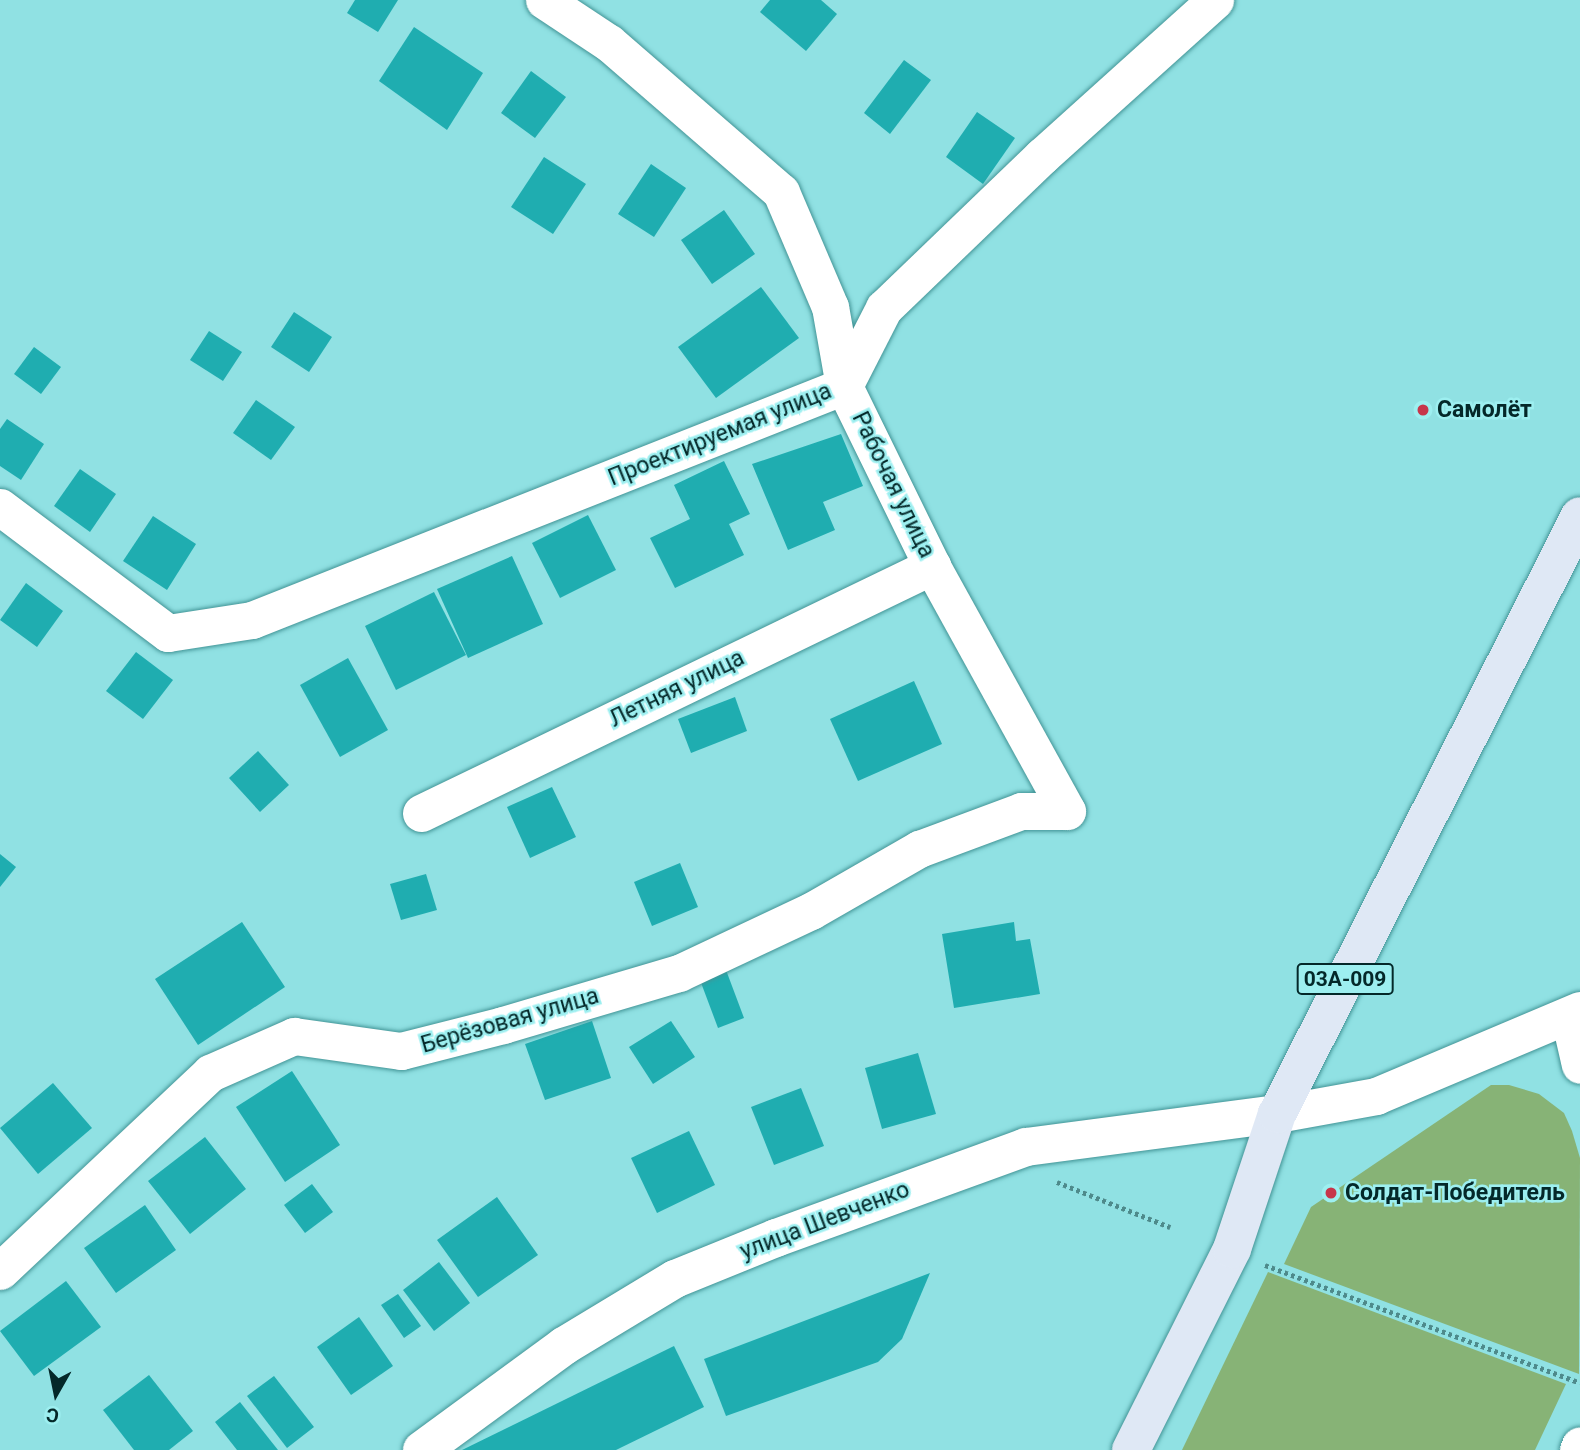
<!DOCTYPE html>
<html>
<head>
<meta charset="utf-8">
<style>
	body { margin:0 }
	#map { position:relative; width:1580px; height:1450px; overflow:hidden; background:#90e1e3; font-family:Roboto,sans-serif }
	div>[style] { position:absolute }
	.green>* { inset:0; background:#87b376 }
	.building>* { inset:0; background:#1fadb0 }
	.path>* { height:4.5px; margin-top:-2.25px; transform-origin:0; background:repeating-linear-gradient(90deg,#4e8a8b 0 3.5px,transparent 0 7px) }
	.roads { filter:drop-shadow(0 0 2px #429496) drop-shadow(0 0 2px #429496) }
	.street>* { height:37px; margin:-18.5px; padding:0 18.5px; transform-origin:18.5px; border-radius:18.5px; background:#fff }
	.secondary>* { height:38px; margin:-19px; padding:0 19px; transform-origin:19px; border-radius:19px; background:#fff }
	.primary>* { height:38px; margin:-19px; padding:0 19px; transform-origin:19px; border-radius:19px; background:#dfe8f5 }
	.dots>* { width:19px; height:19px; translate:-50% -50%; box-sizing:border-box; border:4px solid #9deff0; border-radius:50% }
	span { translate:-50% -50%; white-space:nowrap; text-align:center; line-height:1.15; -webkit-text-stroke:5px #9deff0; paint-order:stroke }
	.shield-label span { padding:2px 5px; background:#9deff0; border:2px solid; border-radius:5px; -webkit-text-stroke-width:0 }
	.shield-label { font-size:21px; color:#042829; font-weight:700 }
	.poi-label { font-size:23px; color:#042829; font-weight:700 }
	.left { translate:0 -50%; text-align:left }
	.street-label { font-size:23px; color:#042829 }
	.north { position:absolute; left:21px; top:1359px; width:70px; height:70px; -webkit-text-stroke:5px #9deff0; paint-order:stroke; rotate:189deg; font-size:19px; font-weight:700; line-height:28px; text-align:center; color:#042829 }
	.north::after { content:''; display:block; margin:auto; width:24px; height:32px; background:#042829; clip-path:polygon(50% 0,100% 100%,50% 72%,0 100%) }
</style>
</head>
<body>
<div id="map">
	<div class="green">
		<div style="clip-path:polygon(1491px 1085px,1509px 1085px,1539px 1094px,1564px 1113px,1572px 1131px,1580px 1158px,1579px 1374px,1284px 1264px,1311px 1207px)"></div>
		<div style="clip-path:polygon(1268px 1272px,1566px 1384px,1535px 1450px,1182px 1450px)"></div>
	</div>
	<div class="building">
		<div style="clip-path:polygon(355px 0,398px 0,378px 32px,347px 13px)"></div>
		<div style="clip-path:polygon(770px 0,821px 0,837px 14px,806px 51px,760px 12px)"></div>
		<div style="clip-path:polygon(414px 27px,483px 73px,447px 130px,379px 81px)"></div>
		<div style="clip-path:polygon(904px 60px,931px 80px,890px 134px,864px 113px)"></div>
		<div style="clip-path:polygon(531px 71px,566px 97px,535px 138px,501px 113px)"></div>
		<div style="clip-path:polygon(977px 112px,1015px 138px,983px 184px,946px 157px)"></div>
		<div style="clip-path:polygon(544px 157px,586px 184px,553px 234px,511px 207px)"></div>
		<div style="clip-path:polygon(651px 164px,686px 188px,654px 237px,618px 214px)"></div>
		<div style="clip-path:polygon(724px 210px,755px 254px,712px 284px,681px 240px)"></div>
		<div style="clip-path:polygon(761px 287px,799px 338px,716px 398px,678px 347px)"></div>
		<div style="clip-path:polygon(294px 312px,332px 337px,309px 372px,271px 347px)"></div>
		<div style="clip-path:polygon(209px 331px,242px 352px,223px 381px,190px 360px)"></div>
		<div style="clip-path:polygon(34px 347px,61px 367px,41px 394px,14px 374px)"></div>
		<div style="clip-path:polygon(256px 400px,295px 427px,271px 460px,233px 433px)"></div>
		<div style="clip-path:polygon(7px 419px,44px 444px,21px 480px,0 466px,0 429px)"></div>
		<div style="clip-path:polygon(841px 434px,863px 486px,823px 502px,835px 530px,788px 550px,752px 464px)"></div>
		<div style="clip-path:polygon(724px 461px,750px 514px,729px 524px,744px 555px,675px 588px,650px 538px,690px 519px,674px 485px)"></div>
		<div style="clip-path:polygon(80px 469px,116px 494px,90px 532px,54px 506px)"></div>
		<div style="clip-path:polygon(588px 515px,616px 570px,560px 598px,532px 543px)"></div>
		<div style="clip-path:polygon(153px 516px,196px 544px,167px 590px,123px 561px)"></div>
		<div style="clip-path:polygon(512px 556px,543px 624px,468px 658px,437px 589px)"></div>
		<div style="clip-path:polygon(26px 583px,63px 611px,37px 647px,0 620px)"></div>
		<div style="clip-path:polygon(434px 592px,466px 655px,396px 690px,365px 626px)"></div>
		<div style="clip-path:polygon(136px 652px,173px 680px,143px 719px,106px 691px)"></div>
		<div style="clip-path:polygon(348px 658px,388px 730px,340px 757px,300px 685px)"></div>
		<div style="clip-path:polygon(914px 681px,942px 744px,858px 781px,830px 719px)"></div>
		<div style="clip-path:polygon(735px 697px,747px 731px,691px 753px,678px 719px)"></div>
		<div style="clip-path:polygon(258px 751px,289px 785px,260px 812px,229px 778px)"></div>
		<div style="clip-path:polygon(552px 787px,576px 837px,530px 858px,507px 807px)"></div>
		<div style="clip-path:polygon(0 854px,16px 867px,0 887px)"></div>
		<div style="clip-path:polygon(680px 863px,698px 907px,652px 926px,634px 882px)"></div>
		<div style="clip-path:polygon(426px 874px,437px 910px,401px 920px,390px 884px)"></div>
		<div style="clip-path:polygon(242px 922px,285px 987px,198px 1045px,155px 979px)"></div>
		<div style="clip-path:polygon(1014px 922px,1016px 941px,1030px 939px,1040px 994px,954px 1008px,942px 934px)"></div>
		<div style="clip-path:polygon(726px 970px,744px 1018px,718px 1028px,700px 980px)"></div>
		<div style="clip-path:polygon(592px 1021px,611px 1078px,545px 1100px,525px 1044px)"></div>
		<div style="clip-path:polygon(671px 1021px,695px 1057px,653px 1084px,629px 1047px)"></div>
		<div style="clip-path:polygon(918px 1053px,936px 1114px,882px 1129px,865px 1068px)"></div>
		<div style="clip-path:polygon(292px 1071px,340px 1145px,285px 1182px,236px 1107px)"></div>
		<div style="clip-path:polygon(53px 1083px,92px 1128px,38px 1174px,0 1128px)"></div>
		<div style="clip-path:polygon(801px 1088px,824px 1146px,774px 1165px,751px 1107px)"></div>
		<div style="clip-path:polygon(689px 1131px,715px 1185px,657px 1213px,631px 1158px)"></div>
		<div style="clip-path:polygon(205px 1137px,246px 1189px,190px 1234px,148px 1181px)"></div>
		<div style="clip-path:polygon(312px 1184px,333px 1212px,305px 1233px,284px 1205px)"></div>
		<div style="clip-path:polygon(497px 1197px,538px 1255px,478px 1297px,437px 1240px)"></div>
		<div style="clip-path:polygon(145px 1205px,176px 1250px,116px 1293px,84px 1248px)"></div>
		<div style="clip-path:polygon(439px 1262px,470px 1303px,434px 1331px,403px 1290px)"></div>
		<div style="clip-path:polygon(930px 1273px,902px 1339px,878px 1362px,726px 1416px,704px 1359px)"></div>
		<div style="clip-path:polygon(66px 1281px,101px 1327px,34px 1376px,0 1331px)"></div>
		<div style="clip-path:polygon(398px 1294px,421px 1326px,404px 1338px,381px 1305px)"></div>
		<div style="clip-path:polygon(359px 1317px,393px 1366px,351px 1395px,317px 1347px)"></div>
		<div style="clip-path:polygon(674px 1346px,704px 1407px,616px 1450px,462px 1450px)"></div>
		<div style="clip-path:polygon(149px 1375px,193px 1431px,169px 1450px,134px 1450px,103px 1410px)"></div>
		<div style="clip-path:polygon(274px 1376px,314px 1427px,287px 1448px,247px 1396px)"></div>
		<div style="clip-path:polygon(240px 1402px,278px 1450px,237px 1450px,215px 1422px)"></div>
	</div>
	<div class="path">
		<div style="left:1057px;top:1182px;width:122px;rotate:21.7deg"></div>
		<div style="left:1265px;top:1265px;width:336px;rotate:20.5deg"></div>
	</div>
	<div class="roads">
		<div class="street">
			<div style="left:0;top:507px;width:210px;rotate:36.9deg"></div>
			<div style="left:168px;top:633px;width:85px;rotate:-8.8deg"></div>
			<div style="left:252px;top:620px;width:637px;rotate:-21.57deg"></div>
			<div style="left:844px;top:386px;width:88px;rotate:-62.9deg"></div>
			<div style="left:884px;top:308px;width:219px;rotate:-43.9deg"></div>
			<div style="left:1042px;top:156px;width:233px;rotate:-42deg"></div>
			<div style="left:421px;top:813px;width:568px;rotate:-25.8deg"></div>
			<div style="left:1569px;top:1017px;width:49px;rotate:77.1deg"></div>
			<div style="left:1277px;top:1114px;width:101px;rotate:-10.3deg"></div>
			<div style="left:1376px;top:1096px;width:221px;rotate:-22.9deg"></div>
			<div style="left:0;top:1271px;width:289px;rotate:-43.3deg"></div>
			<div style="left:210px;top:1073px;width:92px;rotate:-23.8deg"></div>
			<div style="left:294px;top:1036px;width:108px;rotate:8deg"></div>
			<div style="left:401px;top:1051px;width:105px;rotate:-14.3deg"></div>
			<div style="left:503px;top:1025px;width:184px;rotate:-16.5deg"></div>
			<div style="left:679px;top:973px;width:146px;rotate:-25.2deg"></div>
			<div style="left:811px;top:911px;width:125px;rotate:-29.9deg"></div>
			<div style="left:919px;top:849px;width:109px;rotate:-20.4deg"></div>
			<div style="left:1021px;top:811px;width:46px"></div>
			<div style="left:1067px;top:811px;width:280px;rotate:-118.9deg"></div>
			<div style="left:932px;top:566px;width:200px;rotate:-116.1deg"></div>
			<div style="left:844px;top:386px;width:80px;rotate:-100deg"></div>
			<div style="left:830px;top:307px;width:125px;rotate:-113.1deg"></div>
			<div style="left:781px;top:192px;width:228px;rotate:-139.1deg"></div>
			<div style="left:609px;top:43px;width:78px;rotate:-146.5deg"></div>
			<div style="left:1578px;top:1450px;width:5px;rotate:-68deg"></div>
		</div>
		<div class="secondary">
			<div style="left:422px;top:1450px;width:176px;rotate:-36.2deg"></div>
			<div style="left:564px;top:1346px;width:130px;rotate:-31.1deg"></div>
			<div style="left:675px;top:1279px;width:109px;rotate:-22.1deg"></div>
			<div style="left:776px;top:1238px;width:266px;rotate:-20deg"></div>
			<div style="left:1026px;top:1147px;width:253px;rotate:-7.5deg"></div>
		</div>
		<div class="primary">
			<div style="left:1131px;top:1450px;width:225px;rotate:-63.3deg"></div>
			<div style="left:1232px;top:1249px;width:142px;rotate:-71.6deg"></div>
			<div style="left:1277px;top:1114px;width:670px;rotate:-63.13deg"></div>
		</div>
	</div>
	<div class="dots">
		<div style="left:1423px;top:410px;background:#c7364b"></div>
		<div style="left:1331px;top:1193px;background:#c7364b"></div>
	</div>
	<div class="shield-label">
		<span style="left:1345px;top:979px">03А-009</span>
	</div>
	<div class="poi-label">
		<span class="left" style="left:1437px;top:410px">Самолёт</span>
		<span class="left" style="left:1345px;top:1193px">Солдат-Победитель</span>
	</div>
	<div class="street-label">
		<span style="left:720px;top:435px;rotate:-22deg">Проектируемая улица</span>
		<span style="left:893px;top:485px;rotate:64deg">Рабочая улица</span>
		<span style="left:677px;top:689px;rotate:-26deg">Летняя улица</span>
		<span style="left:510px;top:1021px;rotate:-16deg">Берёзовая улица</span>
		<span style="left:825px;top:1221px;rotate:-21deg">улица Шевченко</span>
	</div>
	<div class="north">С</div>
</div>
</body>
</html>
